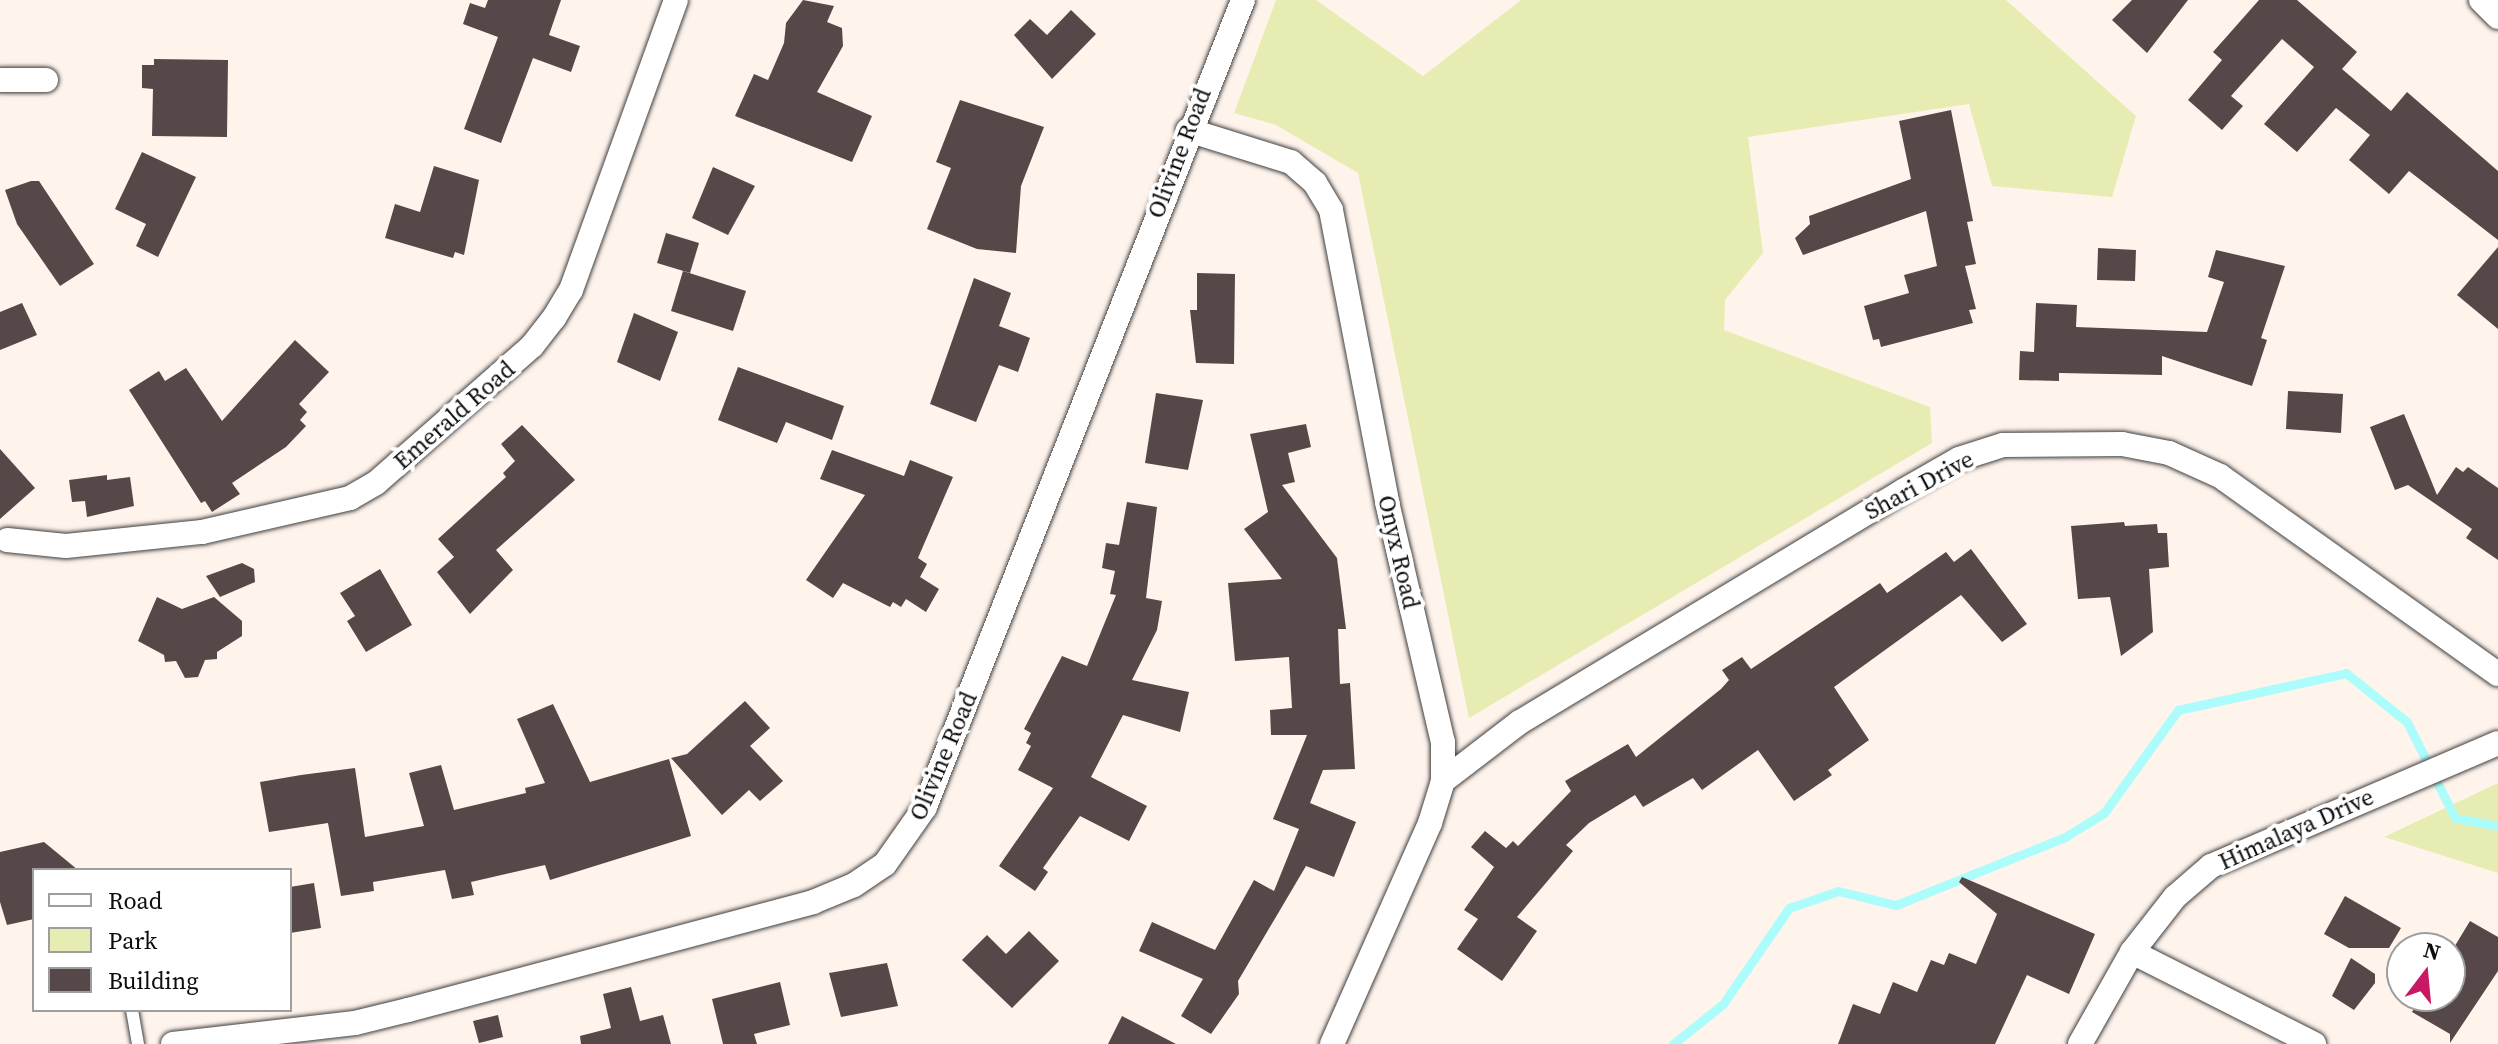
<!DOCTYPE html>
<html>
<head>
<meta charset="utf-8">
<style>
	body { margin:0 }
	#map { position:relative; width:2498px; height:1044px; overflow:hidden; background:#fff4ec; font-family:"Source Serif 4",serif }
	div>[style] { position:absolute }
	.green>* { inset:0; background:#e7edb2 }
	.stream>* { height:9px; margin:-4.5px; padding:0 4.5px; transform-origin:4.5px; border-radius:4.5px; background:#acfcfb }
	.building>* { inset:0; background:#564848 }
	.roads { filter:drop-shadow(0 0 2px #404040) drop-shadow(0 0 2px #404040) }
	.lane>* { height:12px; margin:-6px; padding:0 6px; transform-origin:6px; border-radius:6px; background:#fff }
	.street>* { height:24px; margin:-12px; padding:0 12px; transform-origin:12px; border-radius:12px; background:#fff }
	span { translate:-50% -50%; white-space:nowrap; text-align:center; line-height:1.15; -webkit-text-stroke:8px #fff; paint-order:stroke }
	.street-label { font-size:24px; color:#0d0d0d }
	.legend { position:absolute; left:32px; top:868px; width:260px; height:144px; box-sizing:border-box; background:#fff; border:2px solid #9e9e9e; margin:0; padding:10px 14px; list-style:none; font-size:24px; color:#0d0d0d }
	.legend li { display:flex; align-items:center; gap:16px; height:40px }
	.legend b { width:40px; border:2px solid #9e9e9e }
	.north { position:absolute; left:2386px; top:932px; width:80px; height:80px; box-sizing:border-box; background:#fff; border:2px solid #9e9e9e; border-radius:50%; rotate:16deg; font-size:22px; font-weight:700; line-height:32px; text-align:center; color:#0d0d0d }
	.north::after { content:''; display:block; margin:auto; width:28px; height:36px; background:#c91864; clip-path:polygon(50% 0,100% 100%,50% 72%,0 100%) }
</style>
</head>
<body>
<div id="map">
	<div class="green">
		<div style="clip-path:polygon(1276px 0,1316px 0,1423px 76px,1521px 0,2006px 0,2136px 116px,2112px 197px,1992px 186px,1969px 104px,1748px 137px,1763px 253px,1725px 300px,1724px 330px,1930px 407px,1932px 443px,1469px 718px,1358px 173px,1276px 125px,1234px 113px)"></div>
		<div style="clip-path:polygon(2498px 783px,2498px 873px,2384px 837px)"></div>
	</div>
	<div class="stream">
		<div style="left:1673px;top:1044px;width:64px;rotate:-38.7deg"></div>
		<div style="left:1723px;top:1004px;width:116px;rotate:-55.5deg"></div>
		<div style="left:1789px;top:908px;width:52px;rotate:-19.1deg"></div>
		<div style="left:1838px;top:891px;width:60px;rotate:13.6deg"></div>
		<div style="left:1896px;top:905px;width:182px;rotate:-21.9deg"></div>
		<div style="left:2065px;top:837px;width:46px;rotate:-31.6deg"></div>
		<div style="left:2104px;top:813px;width:127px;rotate:-54.3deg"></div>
		<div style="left:2178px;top:710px;width:172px;rotate:-12.4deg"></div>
		<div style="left:2346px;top:673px;width:78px;rotate:38.8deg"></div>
		<div style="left:2407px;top:722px;width:107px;rotate:63.4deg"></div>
		<div style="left:2455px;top:818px;width:44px;rotate:10.5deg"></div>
	</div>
	<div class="building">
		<div style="clip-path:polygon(488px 0,561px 0,549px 35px,580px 46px,571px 72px,533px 58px,501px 143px,464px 129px,498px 37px,463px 24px,470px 3px,485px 8px)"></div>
		<div style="clip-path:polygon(803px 0,834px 6px,827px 22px,842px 28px,843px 46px,817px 92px,872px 116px,852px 162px,735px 116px,754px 74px,768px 80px,784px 43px,786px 23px)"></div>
		<div style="clip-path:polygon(2132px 0,2188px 0,2147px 53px,2112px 20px)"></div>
		<div style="clip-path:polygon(2259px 0,2297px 0,2357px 52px,2342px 69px,2391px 111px,2407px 92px,2498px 171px,2498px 240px,2409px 171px,2389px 194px,2349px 160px,2370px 135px,2336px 108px,2297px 152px,2264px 124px,2314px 67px,2282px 39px,2231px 96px,2243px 106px,2222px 130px,2188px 100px,2222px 60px,2213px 52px)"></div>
		<div style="clip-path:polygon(1071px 10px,1096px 34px,1052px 79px,1014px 35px,1030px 19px,1047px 35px)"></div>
		<div style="clip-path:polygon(154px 59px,228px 60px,227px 137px,152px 136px,153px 89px,142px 88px,142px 65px,154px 65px)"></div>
		<div style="clip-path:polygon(960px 100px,1044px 127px,1021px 186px,1016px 253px,977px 249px,927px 229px,951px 168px,936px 162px)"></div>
		<div style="clip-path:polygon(1951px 110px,1973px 221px,1967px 222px,1976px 264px,1965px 266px,1976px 309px,1969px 310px,1973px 323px,1881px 347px,1879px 339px,1873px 340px,1864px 306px,1909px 293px,1904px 275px,1937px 266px,1926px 211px,1803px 255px,1795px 238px,1810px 224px,1809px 216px,1911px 179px,1899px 121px)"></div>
		<div style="clip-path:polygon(142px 152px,196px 177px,158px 257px,136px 246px,146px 224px,115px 209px)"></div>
		<div style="clip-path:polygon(434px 166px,479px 180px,464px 255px,455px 252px,453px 258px,385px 238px,395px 204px,420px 212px)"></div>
		<div style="clip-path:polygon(713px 167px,755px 186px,728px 235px,692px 218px)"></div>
		<div style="clip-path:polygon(31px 181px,39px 181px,94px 264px,60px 286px,17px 224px,5px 190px)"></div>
		<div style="clip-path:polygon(666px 233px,699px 243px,690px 273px,657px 263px)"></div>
		<div style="clip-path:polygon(2498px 247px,2498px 329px,2457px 295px)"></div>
		<div style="clip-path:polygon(2098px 248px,2136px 250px,2135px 281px,2097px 280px)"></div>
		<div style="clip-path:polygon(2216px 250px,2285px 266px,2261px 338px,2267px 340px,2252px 386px,2162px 356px,2162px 375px,2059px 373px,2059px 381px,2019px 380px,2020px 351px,2034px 352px,2036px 303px,2077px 305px,2076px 327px,2207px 332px,2224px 282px,2208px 277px)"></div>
		<div style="clip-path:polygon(683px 271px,746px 291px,733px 331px,671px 311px)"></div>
		<div style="clip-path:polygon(1197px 273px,1235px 274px,1234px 364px,1196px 363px,1190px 310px,1197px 310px)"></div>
		<div style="clip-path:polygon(974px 278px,1011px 293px,999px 326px,1030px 338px,1018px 372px,999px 365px,976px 422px,930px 404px)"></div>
		<div style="clip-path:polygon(22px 303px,37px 335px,0 350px,0 312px)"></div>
		<div style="clip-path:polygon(634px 313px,678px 332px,660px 381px,617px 362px)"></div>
		<div style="clip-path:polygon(295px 340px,329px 372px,299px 404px,307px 412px,300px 420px,306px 426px,286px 447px,232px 483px,240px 494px,212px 512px,205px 501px,201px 503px,129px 390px,159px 371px,165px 381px,186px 368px,222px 421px)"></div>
		<div style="clip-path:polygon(738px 367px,844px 406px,832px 440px,786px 422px,777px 443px,718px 420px)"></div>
		<div style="clip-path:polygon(2288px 391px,2343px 394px,2341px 433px,2286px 429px)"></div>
		<div style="clip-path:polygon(1156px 393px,1203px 400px,1188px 470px,1145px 463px)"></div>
		<div style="clip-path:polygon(2404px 414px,2437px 495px,2456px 467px,2463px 472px,2468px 467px,2498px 488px,2498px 560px,2466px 538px,2472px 529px,2408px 485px,2395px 490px,2370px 427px)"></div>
		<div style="clip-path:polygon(1306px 424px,1311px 447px,1288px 453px,1295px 482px,1282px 485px,1337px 558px,1346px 629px,1338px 629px,1340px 684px,1350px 683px,1355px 769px,1323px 770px,1310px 803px,1356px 822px,1334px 877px,1306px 866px,1238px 981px,1239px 994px,1211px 1034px,1181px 1016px,1203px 979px,1139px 951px,1152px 922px,1215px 950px,1254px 880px,1274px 891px,1299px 829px,1273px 819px,1307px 735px,1271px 735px,1270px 710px,1292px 708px,1289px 657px,1235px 661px,1228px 583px,1282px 579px,1244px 529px,1268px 512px,1250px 434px)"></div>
		<div style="clip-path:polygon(522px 425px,575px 480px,496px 550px,513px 570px,470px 614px,437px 572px,454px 557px,438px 539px,506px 477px,503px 473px,515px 461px,501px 444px)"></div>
		<div style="clip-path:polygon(0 449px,35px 488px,0 519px)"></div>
		<div style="clip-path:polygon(832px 450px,904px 476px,910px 460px,953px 477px,918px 558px,927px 564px,920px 577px,939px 589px,926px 612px,906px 599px,901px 607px,893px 602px,890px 607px,843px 583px,833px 598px,806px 580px,865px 495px,820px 479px)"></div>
		<div style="clip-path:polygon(107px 475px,107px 480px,130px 477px,134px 506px,87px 517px,85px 501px,72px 502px,69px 480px)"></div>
		<div style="clip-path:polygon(1127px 502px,1157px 507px,1146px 598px,1162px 601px,1157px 630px,1132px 680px,1189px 692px,1180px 732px,1123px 715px,1091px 777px,1147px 806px,1129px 841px,1080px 816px,1043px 868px,1048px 872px,1035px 891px,999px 866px,1053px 788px,1018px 770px,1031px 746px,1026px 743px,1031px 733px,1024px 729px,1062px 656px,1087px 666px,1116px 595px,1110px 594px,1115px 571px,1102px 568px,1106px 543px,1119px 545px)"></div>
		<div style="clip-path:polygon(2124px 522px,2125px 526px,2157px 524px,2158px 533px,2167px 533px,2169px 567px,2149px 569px,2153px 632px,2121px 656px,2110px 597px,2078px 599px,2071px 526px)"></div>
		<div style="clip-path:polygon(1971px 549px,2027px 624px,2002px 642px,1961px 595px,1834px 687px,1869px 740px,1828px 770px,1832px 775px,1794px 801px,1758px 750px,1702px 790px,1693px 778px,1643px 807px,1635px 795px,1589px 823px,1566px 845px,1573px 851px,1517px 917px,1537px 931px,1502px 981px,1457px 949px,1478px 919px,1464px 910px,1494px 867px,1471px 847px,1485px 831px,1506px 848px,1513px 841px,1518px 846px,1571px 791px,1565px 781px,1628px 744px,1636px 757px,1721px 689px,1729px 680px,1722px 670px,1742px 657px,1751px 669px,1880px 583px,1887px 593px,1946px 552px,1954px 562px)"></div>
		<div style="clip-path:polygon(242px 563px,254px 569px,255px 582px,220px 597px,206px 576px)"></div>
		<div style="clip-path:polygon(380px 569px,412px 625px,366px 652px,347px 621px,355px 616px,340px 593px)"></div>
		<div style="clip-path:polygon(157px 597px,182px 609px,214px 597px,242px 621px,242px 636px,217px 652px,217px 659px,205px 660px,198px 677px,185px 678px,176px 661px,165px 662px,164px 655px,138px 641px)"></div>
		<div style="clip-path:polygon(745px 701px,770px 728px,750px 746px,783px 781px,760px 801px,749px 790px,722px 815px,671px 758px,687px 754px)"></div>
		<div style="clip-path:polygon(553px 704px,590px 782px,669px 759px,691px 836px,550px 880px,545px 865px,471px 882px,474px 895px,452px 899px,445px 870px,373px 882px,374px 891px,341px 896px,328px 823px,269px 832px,260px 782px,301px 775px,355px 768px,365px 837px,424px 826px,409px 773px,441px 765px,454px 810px,526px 793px,525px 788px,545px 783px,517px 719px)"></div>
		<div style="clip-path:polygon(44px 842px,78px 870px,34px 870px,34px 919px,7px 925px,0 902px,0 852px)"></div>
		<div style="clip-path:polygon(1962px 877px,2095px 934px,2069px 994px,2027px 975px,1995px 1044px,1838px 1044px,1853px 1004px,1880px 1014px,1893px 982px,1917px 992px,1931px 960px,1944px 965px,1949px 953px,1976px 964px,1997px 914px,1959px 882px)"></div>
		<div style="clip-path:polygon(314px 883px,321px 928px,290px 933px,290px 887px)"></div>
		<div style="clip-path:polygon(2345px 896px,2401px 928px,2389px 948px,2349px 948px,2324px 934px)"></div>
		<div style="clip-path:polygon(2470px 921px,2498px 937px,2498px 971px,2450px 1043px,2450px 1034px,2412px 1012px,2422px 996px,2450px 996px,2450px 954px)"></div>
		<div style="clip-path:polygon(1029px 931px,1059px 961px,1012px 1008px,962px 960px,987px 935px,1006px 954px)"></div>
		<div style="clip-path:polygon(2351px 958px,2375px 974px,2375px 983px,2354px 1010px,2332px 996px)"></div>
		<div style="clip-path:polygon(887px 963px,898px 1006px,841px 1017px,829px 973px)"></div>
		<div style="clip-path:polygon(780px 982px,790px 1025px,754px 1034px,757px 1044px,723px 1044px,712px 999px)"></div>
		<div style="clip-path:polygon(631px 987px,640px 1021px,663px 1015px,671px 1044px,581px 1044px,580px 1036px,611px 1028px,603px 994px)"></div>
		<div style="clip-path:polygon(498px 1015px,503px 1037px,479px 1043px,473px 1021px)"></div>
		<div style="clip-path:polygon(1122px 1016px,1176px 1044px,1108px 1044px)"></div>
	</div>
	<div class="roads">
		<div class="lane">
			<div style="left:132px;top:1010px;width:35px;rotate:80deg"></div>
		</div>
		<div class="street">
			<div style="left:2481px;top:0;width:24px;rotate:45deg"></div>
			<div style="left:0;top:80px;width:46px"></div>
			<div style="left:1188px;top:130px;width:108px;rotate:17.3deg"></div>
			<div style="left:1291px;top:162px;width:32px;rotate:41deg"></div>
			<div style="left:1315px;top:183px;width:31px;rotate:59deg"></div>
			<div style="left:1331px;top:210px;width:297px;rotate:79.1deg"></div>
			<div style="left:1387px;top:502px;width:246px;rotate:76.9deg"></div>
			<div style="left:1443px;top:742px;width:39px;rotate:90deg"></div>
			<div style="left:1443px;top:781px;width:44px;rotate:107.2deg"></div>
			<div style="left:1430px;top:823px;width:242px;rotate:113.9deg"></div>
			<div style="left:7px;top:540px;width:59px;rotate:5.8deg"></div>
			<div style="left:66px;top:546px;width:137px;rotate:-5.9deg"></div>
			<div style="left:202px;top:532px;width:152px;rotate:-12.9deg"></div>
			<div style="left:350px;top:498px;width:30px;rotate:-30deg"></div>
			<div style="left:376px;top:483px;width:208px;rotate:-41.3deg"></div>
			<div style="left:532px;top:346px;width:36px;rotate:-52deg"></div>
			<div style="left:554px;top:318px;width:33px;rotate:-59deg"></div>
			<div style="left:571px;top:290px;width:308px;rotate:-70.1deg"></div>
			<div style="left:1443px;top:781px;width:97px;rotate:-37.5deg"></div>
			<div style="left:1520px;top:722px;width:447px;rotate:-31.1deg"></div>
			<div style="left:1903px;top:491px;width:64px;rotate:-29.7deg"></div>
			<div style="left:1959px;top:459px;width:46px;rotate:-17.7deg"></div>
			<div style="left:2003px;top:445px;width:119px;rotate:-0.5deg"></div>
			<div style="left:2122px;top:444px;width:48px;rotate:10.8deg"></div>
			<div style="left:2169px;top:453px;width:56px;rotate:24.3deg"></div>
			<div style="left:2220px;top:476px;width:341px;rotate:35.5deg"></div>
			<div style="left:2132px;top:952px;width:204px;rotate:26.8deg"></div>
			<div style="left:173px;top:1044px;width:183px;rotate:-6.6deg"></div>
			<div style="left:355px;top:1023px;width:55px;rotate:-13.8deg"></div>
			<div style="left:408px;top:1010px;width:419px;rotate:-14.9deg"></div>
			<div style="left:813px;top:902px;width:44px;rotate:-22.5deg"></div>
			<div style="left:854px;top:885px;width:37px;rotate:-34deg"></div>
			<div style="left:885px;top:864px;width:70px;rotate:-54.9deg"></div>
			<div style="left:925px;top:807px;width:867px;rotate:-68.49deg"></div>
			<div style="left:2080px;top:1044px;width:106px;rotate:-60.5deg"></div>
			<div style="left:2132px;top:952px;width:70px;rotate:-52deg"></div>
			<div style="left:2175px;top:897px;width:48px;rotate:-40.7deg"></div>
			<div style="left:2211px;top:866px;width:312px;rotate:-23.2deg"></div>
		</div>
	</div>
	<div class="street-label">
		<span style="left:1179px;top:153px;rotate:-69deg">Olivine Road</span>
		<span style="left:454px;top:415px;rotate:-41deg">Emerald Road</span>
		<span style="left:1919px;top:485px;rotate:-28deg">Shari Drive</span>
		<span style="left:1399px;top:552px;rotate:77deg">Onyx Road</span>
		<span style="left:943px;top:756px;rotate:-67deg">Olivine Road</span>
		<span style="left:2296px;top:829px;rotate:-24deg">Himalaya Drive</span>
	</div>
	<ul class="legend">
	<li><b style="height:10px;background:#fff"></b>Road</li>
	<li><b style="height:22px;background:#e7edb2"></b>Park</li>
	<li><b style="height:22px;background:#564848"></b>Building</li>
	</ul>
	<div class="north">N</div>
</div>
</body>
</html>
